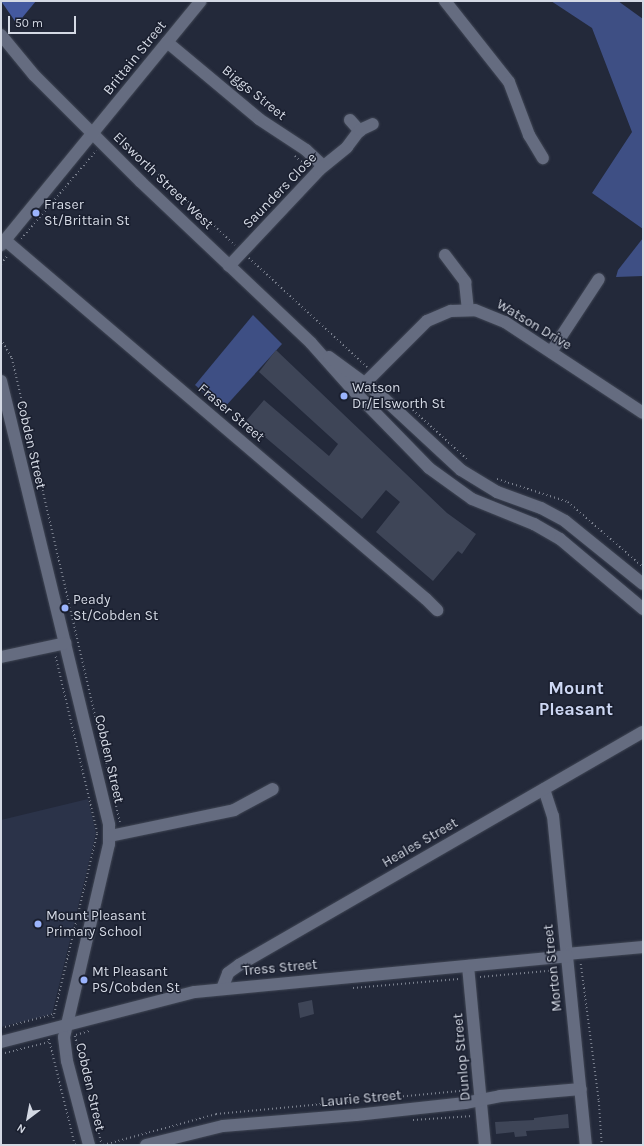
<!DOCTYPE html>
<html>
<head>
<meta charset="utf-8">
<style>
	body { margin:0 }
	#map { position:relative; width:644px; height:1146px; overflow:hidden; background:#23293a; font-family:Karla,sans-serif }
	div>[style] { position:absolute }
	.built>* { inset:0; background:#2b3349 }
	.green>* { inset:0; background:#3e4f84 }
	.forest>* { inset:0; background:#44599f }
	.building>* { inset:0; background:#3e4557 }
	.path>* { height:1.5px; margin-top:-0.75px; transform-origin:0; background:repeating-linear-gradient(90deg,#7a808e 0 1px,transparent 0 4px) }
	.roads { filter:drop-shadow(0 0 1px #404654) drop-shadow(0 0 1px #404654) }
	.minor>* { height:12px; margin:-6px; padding:0 6px; transform-origin:6px; border-radius:6px; background:#656c80 }
	.dots>* { width:11px; height:11px; translate:-50% -50%; box-sizing:border-box; border:2px solid #1a1f2f; border-radius:50% }
	span { translate:-50% -50%; white-space:nowrap; text-align:center; line-height:1.15; -webkit-text-stroke:3px #1a1f2f; paint-order:stroke }
	.street-label { font-size:14px; color:#d4d9e4 }
	.poi-label { font-size:14px; color:#d4d9e4 }
	.left { translate:0 -50%; text-align:left }
	.district-label { font-size:18px; color:#cdd7f3; font-weight:700 }
	.frame { position:absolute; inset:0; border:2px solid #d4d9e4; pointer-events:none }
	.north { position:absolute; left:8px; top:1098px; width:40px; height:40px; -webkit-text-stroke:3px #1a1f2f; paint-order:stroke; rotate:212deg; font-size:11px; font-weight:700; line-height:16px; text-align:center; color:#d4d9e4 }
	.north::after { content:''; display:block; margin:auto; width:14px; height:18px; background:#d4d9e4; clip-path:polygon(50% 0,100% 100%,50% 72%,0 100%) }
	.scale { position:absolute; left:8px; top:16px; width:68px; height:18px; box-sizing:border-box; border:2px solid #d4d9e4; border-top:0; padding-left:5px; font-size:12px; line-height:14px; white-space:nowrap; color:#d4d9e4; -webkit-text-stroke:3px #1a1f2f; paint-order:stroke }
</style>
</head>
<body>
<div id="map">
	<div class="built">
		<div style="clip-path:polygon(88px 799px,96px 833px,52px 1014px,1px 1027px,1px 820px)"></div>
	</div>
	<div class="green">
		<div style="clip-path:polygon(551px 1px,618px 1px,643px 19px,643px 229px,592px 193px,632px 132px,592px 28px)"></div>
		<div style="clip-path:polygon(643px 238px,643px 276px,616px 277px,618px 270px)"></div>
		<div style="clip-path:polygon(253px 315px,282px 344px,223px 409px,195px 385px)"></div>
	</div>
	<div class="forest">
		<div style="clip-path:polygon(1px 1px,36px 1px,17px 24px)"></div>
	</div>
	<div class="building">
		<div style="clip-path:polygon(276px 350px,447px 513px,476px 534px,462px 554px,458px 551px,433px 581px,376px 532px,400px 502px,386px 490px,362px 519px,246px 421px,264px 400px,329px 456px,338px 444px,259px 372px)"></div>
		<div style="clip-path:polygon(312px 1000px,314px 1014px,300px 1018px,298px 1003px)"></div>
		<div style="clip-path:polygon(568px 1114px,569px 1128px,526px 1131px,527px 1136px,515px 1137px,514px 1132px,496px 1134px,495px 1122px,534px 1120px,534px 1118px)"></div>
	</div>
	<div class="path">
		<div style="left:295px;top:156px;width:11px;rotate:41deg"></div>
		<div style="left:150px;top:166px;width:116px;rotate:42.9deg"></div>
		<div style="left:21px;top:239px;width:116px;rotate:-49.6deg"></div>
		<div style="left:249px;top:258px;width:161px;rotate:42.7deg"></div>
		<div style="left:1px;top:264px;width:10px;rotate:-53deg"></div>
		<div style="left:1px;top:339px;width:22px;rotate:60deg"></div>
		<div style="left:12px;top:358px;width:477px;rotate:76.9deg"></div>
		<div style="left:413px;top:410px;width:76px;rotate:42.3deg"></div>
		<div style="left:497px;top:479px;width:75px;rotate:17.9deg"></div>
		<div style="left:568px;top:502px;width:99px;rotate:40.9deg"></div>
		<div style="left:581px;top:964px;width:138px;rotate:82.5deg"></div>
		<div style="left:599px;top:1101px;width:44px;rotate:86.1deg"></div>
		<div style="left:480px;top:977px;width:78px;rotate:-5.1deg"></div>
		<div style="left:353px;top:988px;width:106px;rotate:-4.9deg"></div>
		<div style="left:53px;top:1018px;width:190px;rotate:-76.6deg"></div>
		<div style="left:97px;top:833px;width:182px;rotate:-103.3deg"></div>
		<div style="left:1px;top:1028px;width:55px;rotate:-14.8deg"></div>
		<div style="left:76px;top:1035px;width:14px;rotate:-17deg"></div>
		<div style="left:75px;top:1036px;width:112px;rotate:76.1deg"></div>
		<div style="left:49px;top:1039px;width:109px;rotate:76.2deg"></div>
		<div style="left:1px;top:1054px;width:49px;rotate:-14deg"></div>
		<div style="left:413px;top:1120px;width:60px;rotate:-3.8deg"></div>
		<div style="left:103px;top:1145px;width:117px;rotate:-15.3deg"></div>
		<div style="left:216px;top:1114px;width:255px;rotate:-5.4deg"></div>
	</div>
	<div class="roads">
		<div class="minor">
			<div style="left:445px;top:1px;width:103px;rotate:51.7deg"></div>
			<div style="left:509px;top:82px;width:57px;rotate:69.3deg"></div>
			<div style="left:529px;top:135px;width:27px;rotate:59deg"></div>
			<div style="left:1px;top:35px;width:52px;rotate:50.5deg"></div>
			<div style="left:34px;top:75px;width:151px;rotate:45deg"></div>
			<div style="left:141px;top:182px;width:234px;rotate:43.4deg"></div>
			<div style="left:311px;top:343px;width:60px;rotate:48.4deg"></div>
			<div style="left:351px;top:388px;width:112px;rotate:45.7deg"></div>
			<div style="left:429px;top:468px;width:53px;rotate:35.8deg"></div>
			<div style="left:472px;top:499px;width:67px;rotate:22deg"></div>
			<div style="left:534px;top:524px;width:30px;rotate:30deg"></div>
			<div style="left:560px;top:539px;width:109px;rotate:40.1deg"></div>
			<div style="left:167px;top:42px;width:120px;rotate:39.9deg"></div>
			<div style="left:259px;top:119px;width:56px;rotate:33.4deg"></div>
			<div style="left:306px;top:150px;width:23px;rotate:43deg"></div>
			<div style="left:350px;top:120px;width:15px;rotate:48deg"></div>
			<div style="left:5px;top:240px;width:553px;rotate:40.46deg"></div>
			<div style="left:426px;top:599px;width:16px;rotate:45deg"></div>
			<div style="left:1px;top:245px;width:315px;rotate:-50.7deg"></div>
			<div style="left:445px;top:255px;width:34px;rotate:53deg"></div>
			<div style="left:465px;top:282px;width:27px;rotate:84deg"></div>
			<div style="left:229px;top:266px;width:132px;rotate:-46.8deg"></div>
			<div style="left:319px;top:170px;width:36px;rotate:-39deg"></div>
			<div style="left:347px;top:147px;width:21px;rotate:-53deg"></div>
			<div style="left:360px;top:130px;width:14px;rotate:-25deg"></div>
			<div style="left:551px;top:352px;width:87px;rotate:-56.7deg"></div>
			<div style="left:329px;top:357px;width:61px;rotate:36.3deg"></div>
			<div style="left:378px;top:393px;width:113px;rotate:42.9deg"></div>
			<div style="left:461px;top:470px;width:42px;rotate:31.4deg"></div>
			<div style="left:497px;top:492px;width:47px;rotate:20deg"></div>
			<div style="left:541px;top:508px;width:27px;rotate:28deg"></div>
			<div style="left:565px;top:521px;width:100px;rotate:38.9deg"></div>
			<div style="left:1px;top:381px;width:457px;rotate:76.3deg"></div>
			<div style="left:109px;top:825px;width:19px;rotate:90deg"></div>
			<div style="left:109px;top:844px;width:198px;rotate:103.1deg"></div>
			<div style="left:64px;top:1037px;width:24px;rotate:83deg"></div>
			<div style="left:67px;top:1061px;width:87px;rotate:75.3deg"></div>
			<div style="left:360px;top:388px;width:95px;rotate:-45deg"></div>
			<div style="left:427px;top:321px;width:26px;rotate:-23deg"></div>
			<div style="left:451px;top:311px;width:24px;rotate:-2deg"></div>
			<div style="left:475px;top:310px;width:32px;rotate:22deg"></div>
			<div style="left:505px;top:322px;width:165px;rotate:33.4deg"></div>
			<div style="left:1px;top:657px;width:66px;rotate:-12.2deg"></div>
			<div style="left:544px;top:789px;width:28px;rotate:72deg"></div>
			<div style="left:553px;top:816px;width:331px;rotate:84.3deg"></div>
			<div style="left:110px;top:836px;width:127px;rotate:-11.8deg"></div>
			<div style="left:234px;top:810px;width:44px;rotate:-28.3deg"></div>
			<div style="left:567px;top:954px;width:76px;rotate:-5.3deg"></div>
			<div style="left:468px;top:966px;width:180px;rotate:84.6deg"></div>
			<div style="left:222px;top:989px;width:17px;rotate:-69deg"></div>
			<div style="left:228px;top:973px;width:14px;rotate:-36deg"></div>
			<div style="left:239px;top:965px;width:466px;rotate:-30deg"></div>
			<div style="left:1px;top:1042px;width:200px;rotate:-14.5deg"></div>
			<div style="left:195px;top:992px;width:374px;rotate:-5.5deg"></div>
			<div style="left:146px;top:1145px;width:79px;rotate:-13.9deg"></div>
			<div style="left:223px;top:1126px;width:133px;rotate:-4.7deg"></div>
			<div style="left:356px;top:1115px;width:110px;rotate:-6.3deg"></div>
			<div style="left:465px;top:1103px;width:36px;rotate:-11deg"></div>
			<div style="left:500px;top:1096px;width:81px;rotate:-4.9deg"></div>
		</div>
	</div>
	<div class="dots">
		<div style="left:36px;top:213px;background:#9bb4fd"></div>
		<div style="left:344px;top:396px;background:#9bb4fd"></div>
		<div style="left:65px;top:608px;background:#9bb4fd"></div>
		<div style="left:38px;top:924px;background:#9bb4fd"></div>
		<div style="left:84px;top:980px;background:#9bb4fd"></div>
	</div>
	<div class="street-label">
		<span style="left:135px;top:58px;rotate:-51deg">Brittain Street</span>
		<span style="left:254px;top:93px;rotate:39deg">Biggs Street</span>
		<span style="left:163px;top:181px;rotate:44deg">Elsworth Street West</span>
		<span style="left:280px;top:191px;rotate:-46deg">Saunders Close</span>
		<span style="left:534px;top:325px;rotate:31deg">Watson Drive</span>
		<span style="left:231px;top:413px;rotate:40deg">Fraser Street</span>
		<span style="left:31px;top:445px;rotate:77deg">Cobden Street</span>
		<span style="left:109px;top:759px;rotate:77deg">Cobden Street</span>
		<span style="left:420px;top:843px;rotate:-30deg">Heales Street</span>
		<span style="left:280px;top:968px;rotate:-5deg">Tress Street</span>
		<span style="left:553px;top:968px;rotate:-96deg">Morton Street</span>
		<span style="left:462px;top:1057px;rotate:-95deg">Dunlop Street</span>
		<span style="left:90px;top:1087px;rotate:77deg">Cobden Street</span>
		<span style="left:361px;top:1099px;rotate:-5deg">Laurie Street</span>
	</div>
	<div class="poi-label">
		<span class="left" style="left:44px;top:213px">Fraser<br>St/Brittain St</span>
		<span class="left" style="left:352px;top:396px">Watson<br>Dr/Elsworth St</span>
		<span class="left" style="left:73px;top:608px">Peady<br>St/Cobden St</span>
		<span class="left" style="left:46px;top:924px">Mount Pleasant<br>Primary School</span>
		<span class="left" style="left:92px;top:980px">Mt Pleasant<br>PS/Cobden St</span>
	</div>
	<div class="district-label">
		<span style="left:576px;top:699px">Mount<br>Pleasant</span>
	</div>
	<div class="frame"></div>
	<div class="north">N</div>
	<div class="scale">50 m</div>
</div>
</body>
</html>
